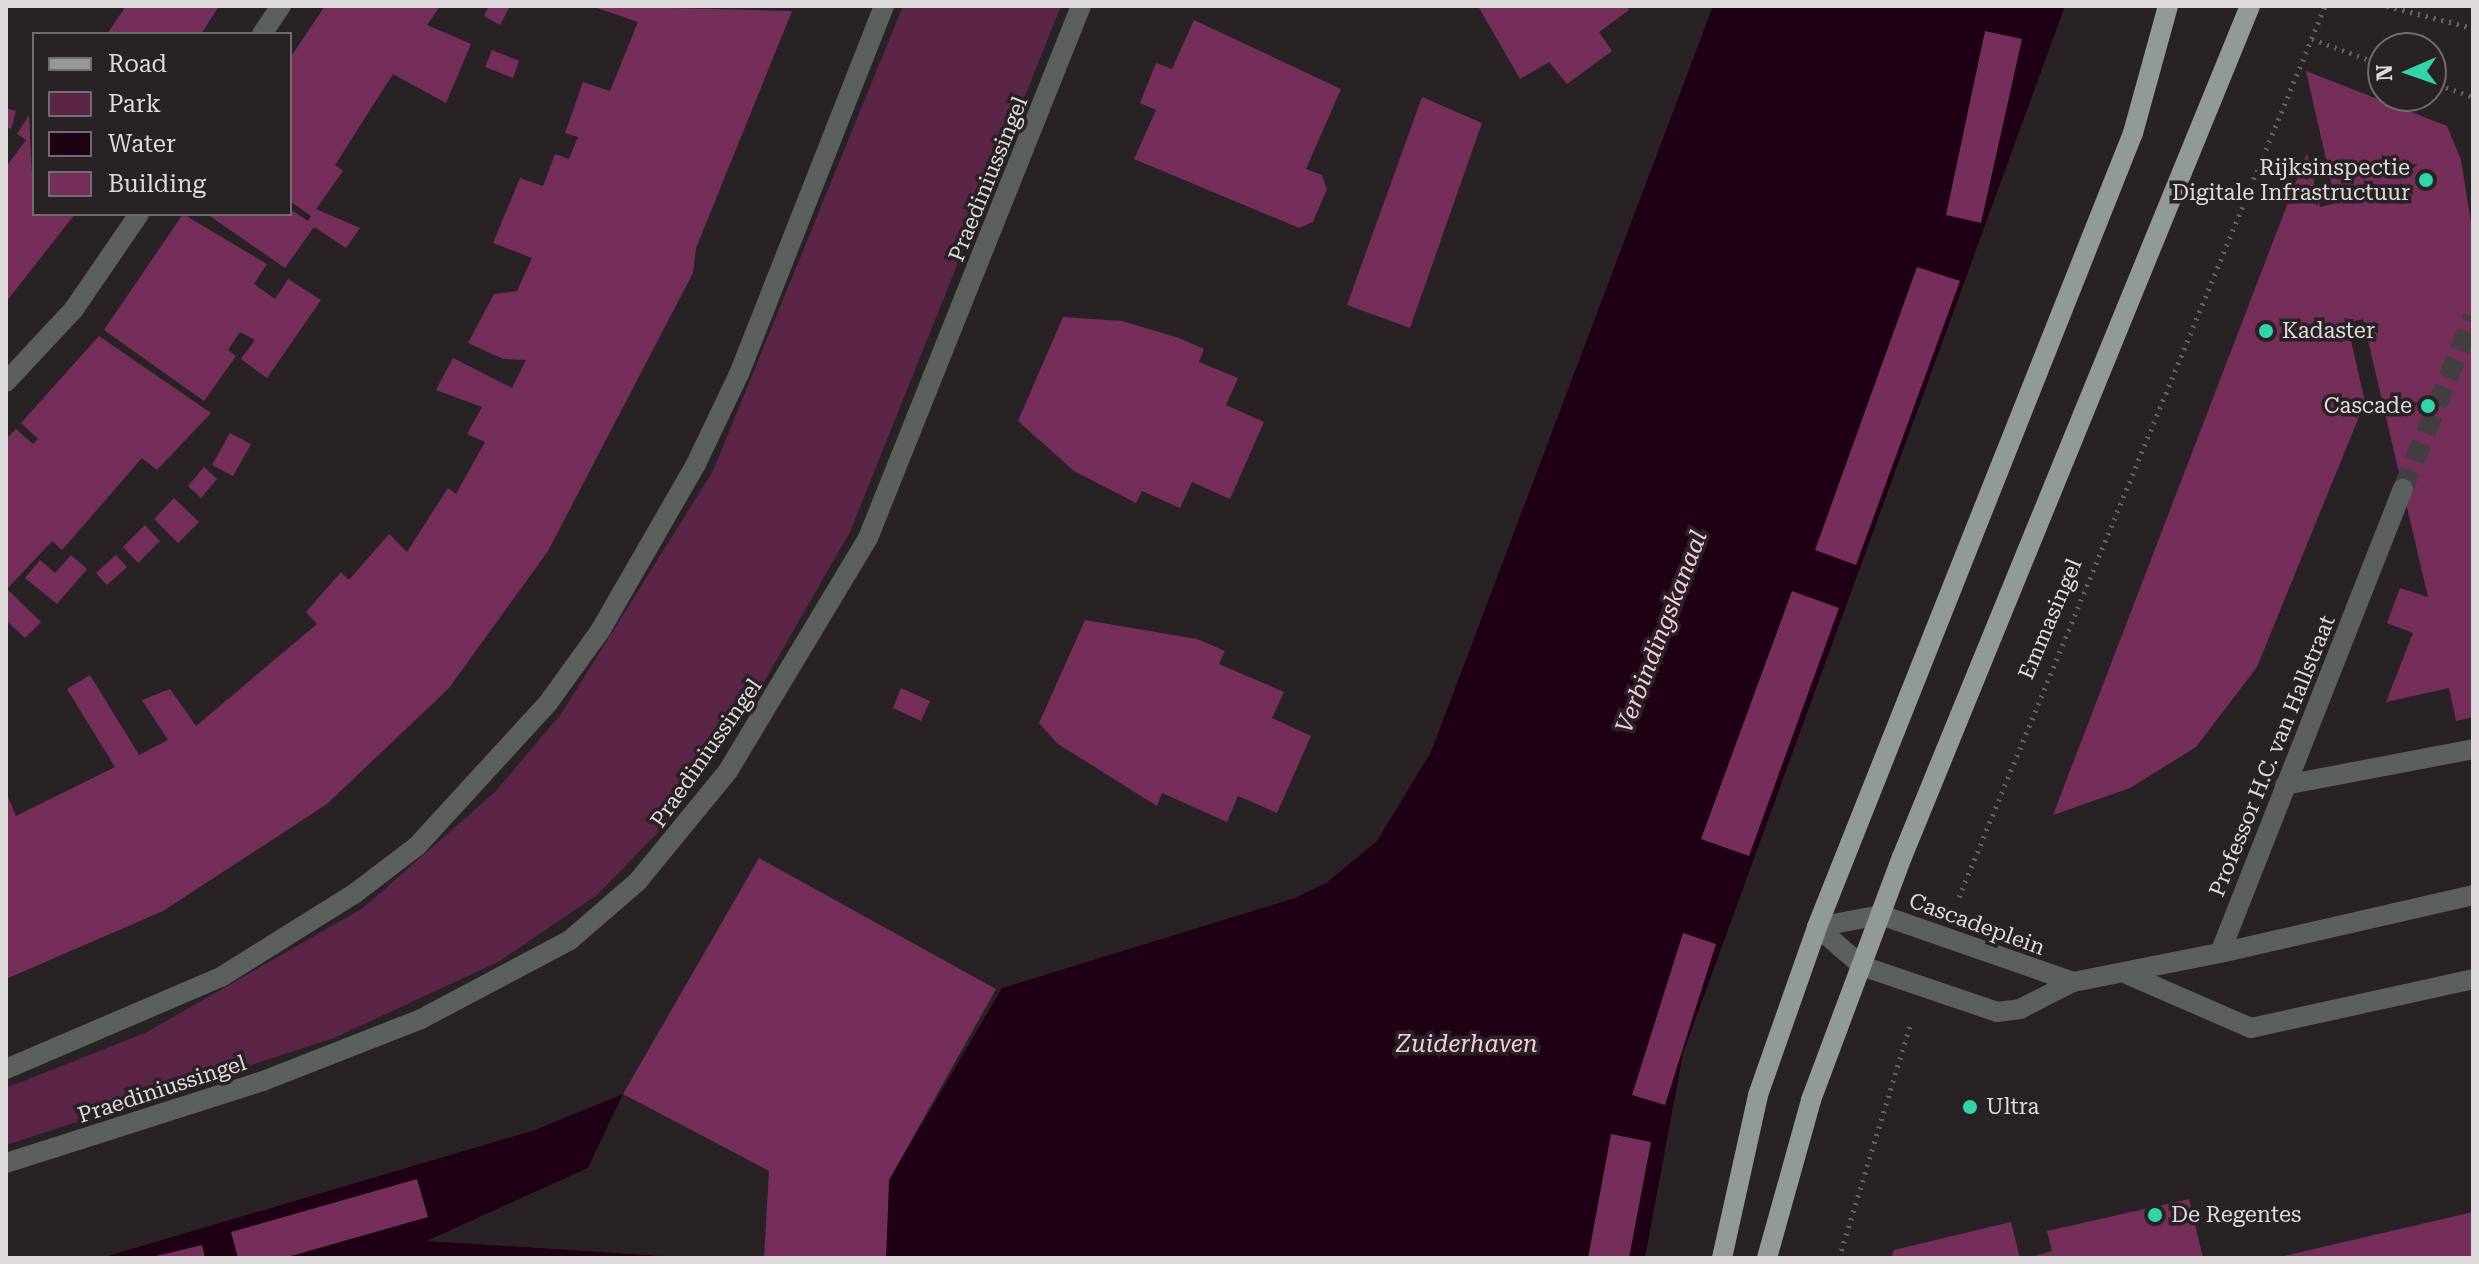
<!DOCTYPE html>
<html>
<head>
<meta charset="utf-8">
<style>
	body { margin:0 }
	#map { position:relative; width:2479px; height:1264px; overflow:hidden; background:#292225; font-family:"Roboto Serif",serif }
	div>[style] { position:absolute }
	.green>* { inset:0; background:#5c2446 }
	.water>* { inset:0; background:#200014 }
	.pier>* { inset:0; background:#292225 }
	.building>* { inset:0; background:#752e59 }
	.minor-tunnel>* { height:20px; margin-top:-10px; transform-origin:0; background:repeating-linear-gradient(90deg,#443e40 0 20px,transparent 0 30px) }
	.path>* { height:5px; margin-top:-2.5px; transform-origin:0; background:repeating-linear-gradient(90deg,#666063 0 2px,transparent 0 8px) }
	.minor>* { height:20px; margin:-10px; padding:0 10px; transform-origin:10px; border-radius:10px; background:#5b5f5d }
	.major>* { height:20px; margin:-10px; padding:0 10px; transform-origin:10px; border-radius:10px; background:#919a96 }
	.dots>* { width:22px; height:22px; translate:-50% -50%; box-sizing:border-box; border:4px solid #292225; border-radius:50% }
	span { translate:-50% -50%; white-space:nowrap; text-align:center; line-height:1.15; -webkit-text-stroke:7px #292225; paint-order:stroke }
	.poi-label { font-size:22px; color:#dfdadc }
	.right { translate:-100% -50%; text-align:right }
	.left { translate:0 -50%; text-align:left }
	.street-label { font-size:22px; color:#dfdadc }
	.water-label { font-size:24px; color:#f7cbe2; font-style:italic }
	.frame { position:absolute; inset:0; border:8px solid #dfdadc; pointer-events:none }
	.legend { position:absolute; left:32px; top:32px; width:260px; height:184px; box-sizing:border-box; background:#292225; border:2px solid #726c6e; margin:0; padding:10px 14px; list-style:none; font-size:24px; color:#dfdadc }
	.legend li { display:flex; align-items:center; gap:16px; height:40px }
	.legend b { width:40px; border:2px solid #726c6e }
	.north { position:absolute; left:2367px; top:32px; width:80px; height:80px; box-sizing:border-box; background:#292225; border:2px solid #726c6e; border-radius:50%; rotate:268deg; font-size:22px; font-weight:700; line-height:32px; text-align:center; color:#dfdadc }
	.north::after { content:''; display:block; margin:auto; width:28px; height:36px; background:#33d4a8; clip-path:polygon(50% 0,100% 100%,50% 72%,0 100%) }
</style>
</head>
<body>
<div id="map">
	<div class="green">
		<div style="clip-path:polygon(903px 6px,1061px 6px,850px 532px,749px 708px,672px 818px,597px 895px,498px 962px,334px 1038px,6px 1145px,6px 1088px,147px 1032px,363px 908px,495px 792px,561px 714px,713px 471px)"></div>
	</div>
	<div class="water">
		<div style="clip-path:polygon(1713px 6px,2065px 6px,1683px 1053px,1645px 1258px,886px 1258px,889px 1180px,1002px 988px,1295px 898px,1326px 883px,1377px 841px,1431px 752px)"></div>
		<div style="clip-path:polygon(623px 1094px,588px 1168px,429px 1240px,693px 1258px,101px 1258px,535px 1130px)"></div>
	</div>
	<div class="pier">
		<div style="clip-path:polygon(623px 1094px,590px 1171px,443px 1238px,697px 1258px,427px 1241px,588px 1168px)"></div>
	</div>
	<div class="building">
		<div style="clip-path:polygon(126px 6px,219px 6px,201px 34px,107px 34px)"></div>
		<div style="clip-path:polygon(325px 6px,440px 6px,427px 25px,471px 44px,446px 103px,393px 74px,335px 165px,343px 171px,316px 209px,360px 228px,346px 248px,314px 227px,285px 268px,207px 214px,290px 209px,308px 221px,311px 216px,290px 201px,290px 58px)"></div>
		<div style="clip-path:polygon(489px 6px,510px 6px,500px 25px,484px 16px)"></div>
		<div style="clip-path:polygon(591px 6px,792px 11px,696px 248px,693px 273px,548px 551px,449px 688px,327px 804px,163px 911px,6px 979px,6px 792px,16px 816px,115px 767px,67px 689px,90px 675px,139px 755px,168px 740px,142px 700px,170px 689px,196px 726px,317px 624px,306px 612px,341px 572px,349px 580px,389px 534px,407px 552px,448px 488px,456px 494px,485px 442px,467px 434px,482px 407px,436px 390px,453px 358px,512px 388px,526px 360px,503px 359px,468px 343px,494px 294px,517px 291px,532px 258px,493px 243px,520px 178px,543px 186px,555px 154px,569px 159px,578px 137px,565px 133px,583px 82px,610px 91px,638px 22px)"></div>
		<div style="clip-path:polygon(1478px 6px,1627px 6px,1629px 10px,1599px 32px,1612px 51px,1567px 84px,1549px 62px,1520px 79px)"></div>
		<div style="clip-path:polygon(1194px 20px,1341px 89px,1306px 169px,1322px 175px,1327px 189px,1313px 222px,1299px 228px,1134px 159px,1156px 110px,1140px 103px,1156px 63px,1172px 69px)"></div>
		<div style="clip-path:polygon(1985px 31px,2022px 39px,1981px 223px,1946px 215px)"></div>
		<div style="clip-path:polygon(492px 50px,519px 61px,513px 78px,485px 67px)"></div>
		<div style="clip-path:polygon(2306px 71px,2447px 126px,2461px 160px,2473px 235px,2473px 717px,2456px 721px,2449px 688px,2386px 702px,2413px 633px,2387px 623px,2400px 588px,2428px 597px,2363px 319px,2347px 323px,2365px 402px,2257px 667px,2196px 747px,2130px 788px,2053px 815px,2307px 153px,2320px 207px,2336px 203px)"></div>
		<div style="clip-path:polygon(1422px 97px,1482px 123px,1410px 328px,1347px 305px)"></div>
		<div style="clip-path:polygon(6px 108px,16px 111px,11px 129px,6px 127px)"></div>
		<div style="clip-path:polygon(29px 115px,34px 214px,75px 214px,6px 302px,6px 167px,26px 140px,17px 134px)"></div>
		<div style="clip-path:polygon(183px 214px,267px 264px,254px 284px,275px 299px,288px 279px,321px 300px,267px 378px,241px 359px,255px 340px,240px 332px,228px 350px,236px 356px,204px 401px,104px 330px)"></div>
		<div style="clip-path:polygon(1917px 267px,1960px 281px,1856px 565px,1815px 550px)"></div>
		<div style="clip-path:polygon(1063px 317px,1122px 321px,1179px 338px,1204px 349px,1199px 362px,1238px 378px,1226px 405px,1264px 422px,1230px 499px,1192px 482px,1180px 508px,1142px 491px,1136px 503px,1074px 471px,1018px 421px)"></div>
		<div style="clip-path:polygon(99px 336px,211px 413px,157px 470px,142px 458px,62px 550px,52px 541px,7px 589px,41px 622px,25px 638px,6px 620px,6px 439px,16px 429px,33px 444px,38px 439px,21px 423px)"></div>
		<div style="clip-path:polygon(230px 433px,251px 444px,233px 476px,212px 465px)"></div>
		<div style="clip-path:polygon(204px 467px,217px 479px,201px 498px,188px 486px)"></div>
		<div style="clip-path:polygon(174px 498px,199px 522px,178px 543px,154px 519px)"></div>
		<div style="clip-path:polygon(145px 525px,160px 541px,138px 563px,123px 547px)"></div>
		<div style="clip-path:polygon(71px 555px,87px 569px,57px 604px,25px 578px,40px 560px,55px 573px)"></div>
		<div style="clip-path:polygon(116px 555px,127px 567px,107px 585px,96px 573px)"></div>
		<div style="clip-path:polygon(1792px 591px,1839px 608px,1749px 856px,1701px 839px)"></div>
		<div style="clip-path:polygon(1085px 620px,1197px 639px,1225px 651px,1219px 664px,1284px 692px,1272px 718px,1311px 736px,1277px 813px,1238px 796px,1227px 822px,1162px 793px,1157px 806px,1058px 744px,1039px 723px)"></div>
		<div style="clip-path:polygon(901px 688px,930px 701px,921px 721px,893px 708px)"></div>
		<div style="clip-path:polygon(759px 858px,996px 989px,889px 1180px,886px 1258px,764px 1258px,769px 1171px,623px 1094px)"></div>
		<div style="clip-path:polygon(1683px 933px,1716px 944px,1665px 1105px,1632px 1095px)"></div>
		<div style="clip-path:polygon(1611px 1134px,1651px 1142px,1629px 1258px,1588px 1258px)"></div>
		<div style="clip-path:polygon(417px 1179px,428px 1217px,284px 1258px,238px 1258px,231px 1232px)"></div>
		<div style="clip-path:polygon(2189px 1199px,2203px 1258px,2028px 1258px,2052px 1251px,2047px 1231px)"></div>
		<div style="clip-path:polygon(2473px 1212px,2473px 1258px,2280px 1258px,2279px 1257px)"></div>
		<div style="clip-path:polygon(2011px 1222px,2020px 1258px,1891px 1258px,1894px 1250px)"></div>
		<div style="clip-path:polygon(202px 1245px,205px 1258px,152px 1258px,152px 1257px)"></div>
	</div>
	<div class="minor-tunnel">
		<div style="left:2403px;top:489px;width:186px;rotate:-67.9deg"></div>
	</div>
	<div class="path">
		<div style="left:2387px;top:6px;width:89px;rotate:14.3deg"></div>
		<div style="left:2312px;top:39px;width:76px;rotate:20.1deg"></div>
		<div style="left:2431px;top:82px;width:45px;rotate:19.7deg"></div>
		<div style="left:1959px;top:897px;width:963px;rotate:-67.67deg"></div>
		<div style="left:1839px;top:1258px;width:243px;rotate:-73deg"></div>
	</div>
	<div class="minor">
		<div style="left:262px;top:34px;width:34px;rotate:-56deg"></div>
		<div style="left:6px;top:382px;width:100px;rotate:-47deg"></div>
		<div style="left:74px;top:309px;width:115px;rotate:-55.6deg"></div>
		<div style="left:2285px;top:785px;width:191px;rotate:-10.8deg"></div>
		<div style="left:1817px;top:927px;width:60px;rotate:40.9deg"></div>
		<div style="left:1862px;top:966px;width:143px;rotate:18.8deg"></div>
		<div style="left:1997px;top:1012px;width:23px;rotate:-7deg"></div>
		<div style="left:2020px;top:1009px;width:59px;rotate:-27deg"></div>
		<div style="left:2073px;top:982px;width:150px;rotate:-11.2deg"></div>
		<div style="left:2220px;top:953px;width:499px;rotate:-68.5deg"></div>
		<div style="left:1817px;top:927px;width:65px;rotate:-10.6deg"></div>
		<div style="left:1881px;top:915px;width:203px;rotate:19.2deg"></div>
		<div style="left:2220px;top:953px;width:260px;rotate:-12.9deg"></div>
		<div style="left:2129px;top:975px;width:133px;rotate:23.5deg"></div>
		<div style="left:2251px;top:1028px;width:227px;rotate:-12.4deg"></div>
		<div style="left:6px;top:1069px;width:234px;rotate:-23.2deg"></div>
		<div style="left:221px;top:977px;width:157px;rotate:-32deg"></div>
		<div style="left:354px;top:894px;width:79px;rotate:-37.3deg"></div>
		<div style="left:417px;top:846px;width:194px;rotate:-47.5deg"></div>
		<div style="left:548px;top:703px;width:89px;rotate:-54.2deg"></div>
		<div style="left:600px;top:631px;width:193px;rotate:-60.1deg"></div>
		<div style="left:696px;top:464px;width:100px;rotate:-64.5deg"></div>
		<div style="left:739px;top:374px;width:396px;rotate:-68.5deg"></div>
		<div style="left:6px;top:1163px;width:270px;rotate:-17.7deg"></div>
		<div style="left:263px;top:1081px;width:170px;rotate:-21.4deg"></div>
		<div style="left:421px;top:1019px;width:169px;rotate:-27.9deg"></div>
		<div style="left:570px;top:940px;width:90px;rotate:-40.9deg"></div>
		<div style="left:638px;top:881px;width:142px;rotate:-50.7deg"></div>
		<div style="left:728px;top:771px;width:272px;rotate:-59deg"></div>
		<div style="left:868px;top:538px;width:573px;rotate:-68.18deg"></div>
	</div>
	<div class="major">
		<div style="left:1722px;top:1258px;width:167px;rotate:-77.5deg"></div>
		<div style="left:1758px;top:1095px;width:178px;rotate:-70.6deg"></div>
		<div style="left:1817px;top:927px;width:855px;rotate:-68.3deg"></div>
		<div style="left:2133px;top:133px;width:132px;rotate:-74.6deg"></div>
		<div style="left:1767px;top:1258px;width:164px;rotate:-74.4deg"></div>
		<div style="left:1811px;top:1100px;width:259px;rotate:-69.5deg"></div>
		<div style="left:1902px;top:857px;width:919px;rotate:-67.76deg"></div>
	</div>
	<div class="dots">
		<div style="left:2426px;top:180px;background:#33d4a8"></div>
		<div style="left:2266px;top:331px;background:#33d4a8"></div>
		<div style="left:2428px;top:406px;background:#33d4a8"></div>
		<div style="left:1970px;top:1107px;background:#33d4a8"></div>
		<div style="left:2155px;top:1215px;background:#33d4a8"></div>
	</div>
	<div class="poi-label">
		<span class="right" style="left:2410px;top:180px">Rijksinspectie<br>Digitale Infrastructuur</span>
		<span class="left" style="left:2282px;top:331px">Kadaster</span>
		<span class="right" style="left:2412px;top:406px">Cascade</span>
		<span class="left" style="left:1986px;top:1107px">Ultra</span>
		<span class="left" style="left:2171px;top:1215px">De Regentes</span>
	</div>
	<div class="street-label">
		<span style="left:988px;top:179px;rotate:-68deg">Praediniussingel</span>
		<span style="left:2050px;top:619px;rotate:-67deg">Emmasingel</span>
		<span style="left:706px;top:753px;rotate:-55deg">Praediniussingel</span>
		<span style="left:2272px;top:756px;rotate:-68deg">Professor H.C. van Hallstraat</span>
		<span style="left:1977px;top:924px;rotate:20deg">Cascadeplein</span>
		<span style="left:162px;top:1089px;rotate:-18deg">Praediniussingel</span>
	</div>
	<div class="water-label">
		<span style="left:1662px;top:632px;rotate:-69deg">Verbindingskanaal</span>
		<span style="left:1467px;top:1045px">Zuiderhaven</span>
	</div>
	<div class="frame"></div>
	<ul class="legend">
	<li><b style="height:10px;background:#919a96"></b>Road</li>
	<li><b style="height:22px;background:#5c2446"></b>Park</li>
	<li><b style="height:22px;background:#200014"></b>Water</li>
	<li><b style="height:22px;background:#752e59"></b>Building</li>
	</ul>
	<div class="north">N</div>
</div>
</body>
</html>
